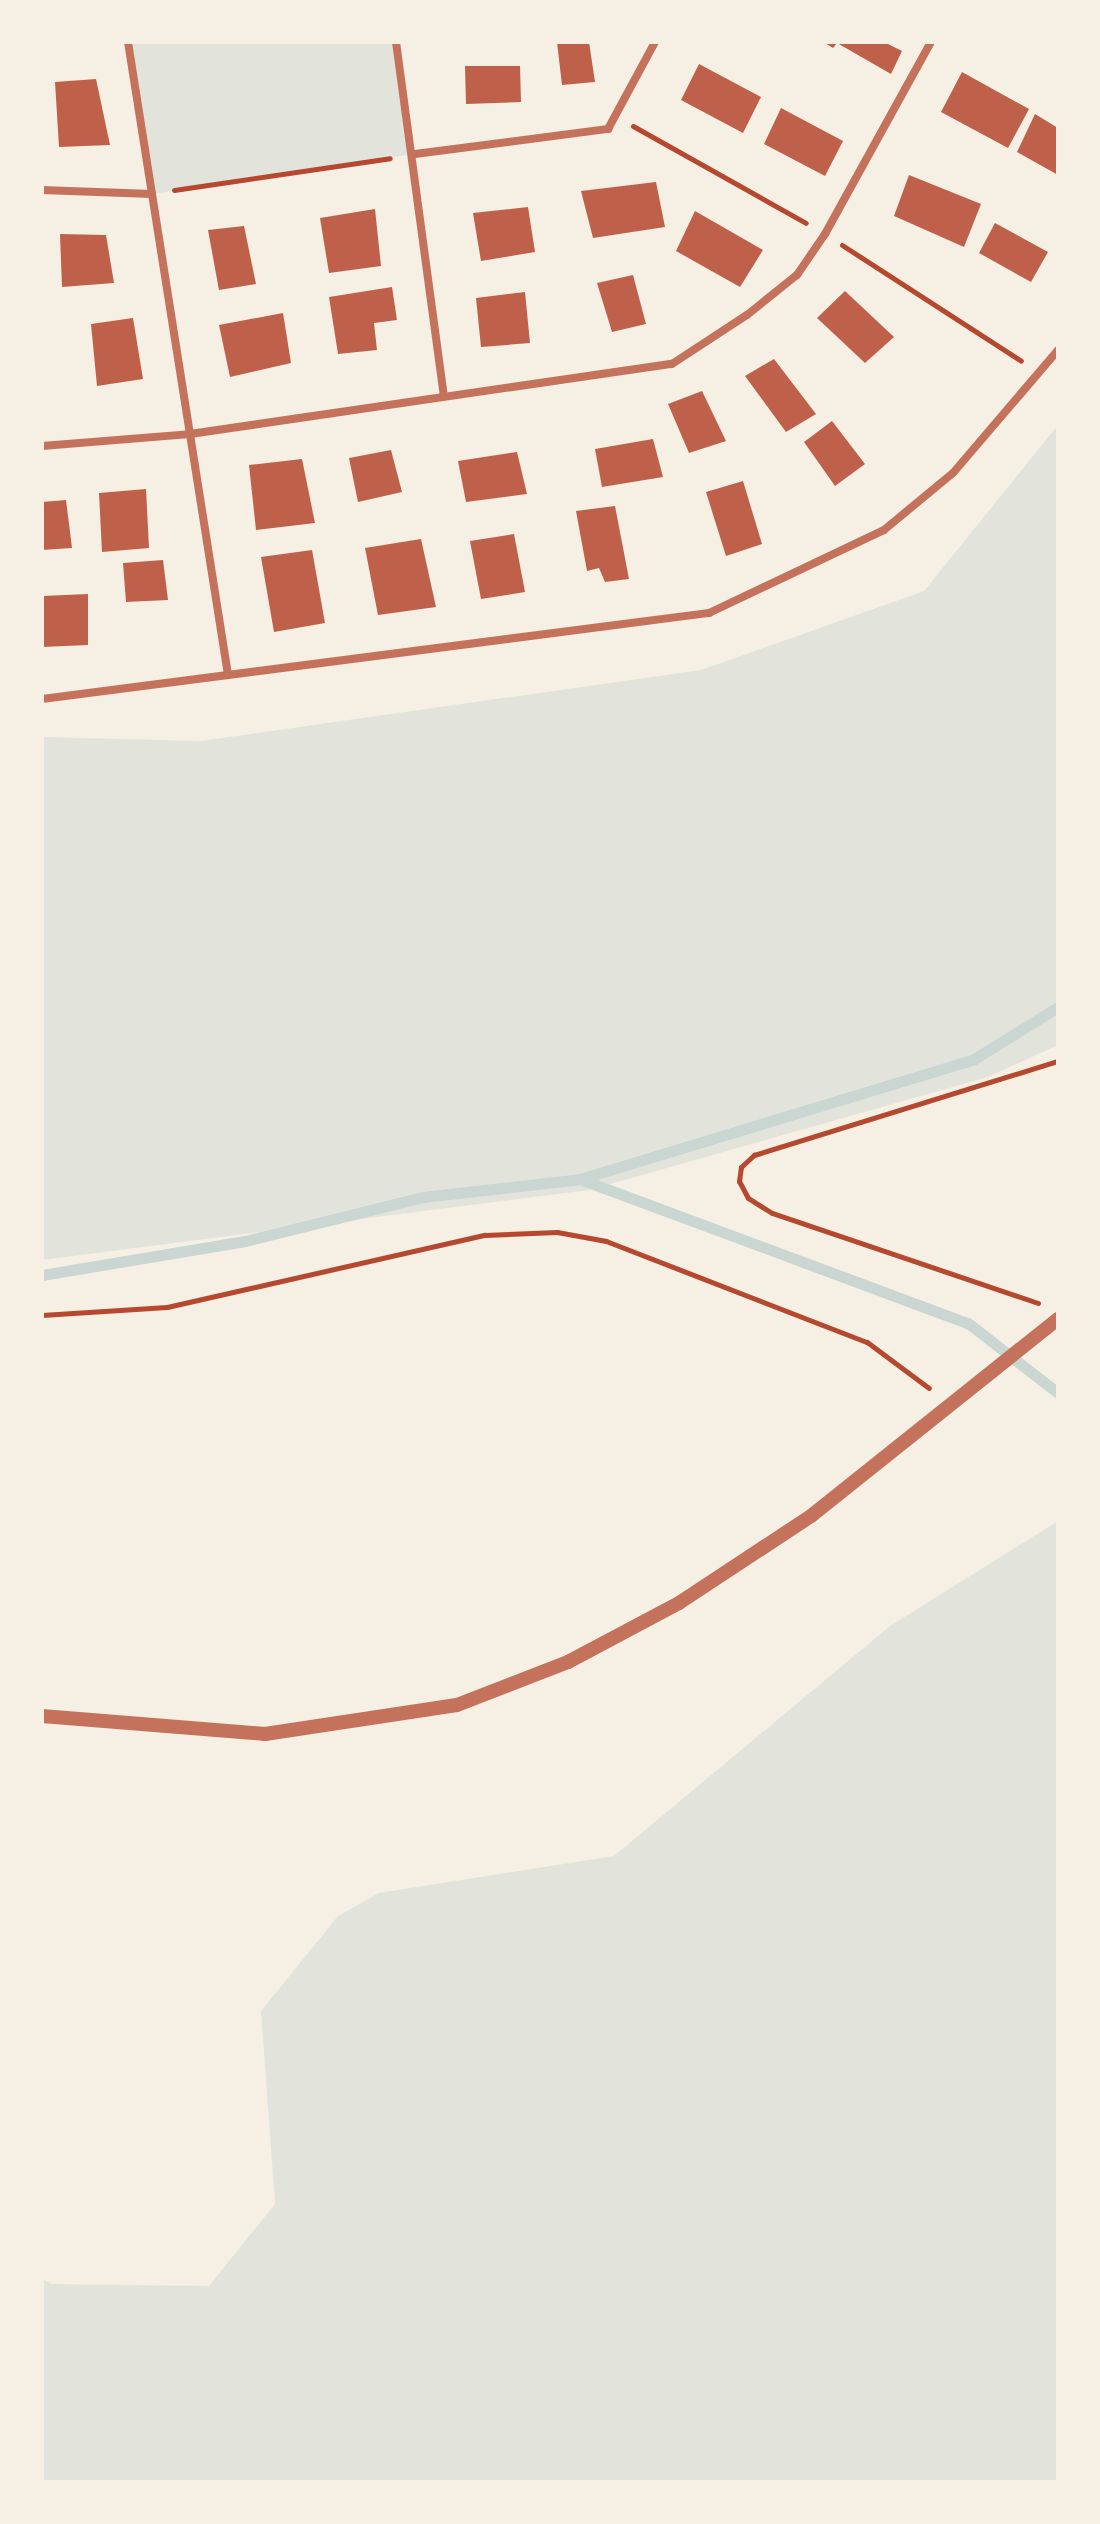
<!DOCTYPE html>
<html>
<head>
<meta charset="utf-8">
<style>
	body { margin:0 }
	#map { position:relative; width:1100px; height:2524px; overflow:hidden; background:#f6efe4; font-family:Signika,sans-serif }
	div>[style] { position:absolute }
	.green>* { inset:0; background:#e2e4dc }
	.stream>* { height:11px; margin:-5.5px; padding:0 5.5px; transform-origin:5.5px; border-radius:5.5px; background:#c9d6d2 }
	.building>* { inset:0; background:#bf614a }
	.path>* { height:5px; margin:-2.5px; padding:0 2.5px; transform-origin:2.5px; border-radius:2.5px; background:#b5482f }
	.minor>* { height:8px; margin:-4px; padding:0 4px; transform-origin:4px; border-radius:4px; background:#c5725c }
	.tertiary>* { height:14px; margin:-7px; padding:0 7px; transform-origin:7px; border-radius:7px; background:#c5725c }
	span { translate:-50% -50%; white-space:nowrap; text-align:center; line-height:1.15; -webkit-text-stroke:8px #f6efe4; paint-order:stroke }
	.frame { position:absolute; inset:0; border:44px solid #f6efe4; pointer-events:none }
</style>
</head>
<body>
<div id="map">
	<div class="green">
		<div style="clip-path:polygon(128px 42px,396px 42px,415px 154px,152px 194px)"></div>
		<div style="clip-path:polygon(1058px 425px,1058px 1045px,988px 1077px,589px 1190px,42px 1260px,42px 737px,201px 741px,701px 670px,924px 591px)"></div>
		<div style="clip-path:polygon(1058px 1521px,1058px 2482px,42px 2482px,42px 2279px,52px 2284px,209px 2286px,275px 2204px,261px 2011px,338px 1916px,379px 1893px,614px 1856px,890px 1626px)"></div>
	</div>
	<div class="stream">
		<div style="left:580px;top:1179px;width:412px;rotate:-16.9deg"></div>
		<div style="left:974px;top:1059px;width:99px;rotate:-31.8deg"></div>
		<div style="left:42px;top:1275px;width:206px;rotate:-9.5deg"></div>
		<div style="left:245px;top:1241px;width:183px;rotate:-13.9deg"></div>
		<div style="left:423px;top:1197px;width:158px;rotate:-6.5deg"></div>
		<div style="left:580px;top:1179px;width:414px;rotate:20.4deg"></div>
		<div style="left:968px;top:1323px;width:114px;rotate:37.9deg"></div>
	</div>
	<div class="building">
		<div style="clip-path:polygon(557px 42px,589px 42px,595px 82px,562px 85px)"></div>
		<div style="clip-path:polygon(823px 42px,884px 42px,902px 51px,891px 74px,837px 43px,833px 48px)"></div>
		<div style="clip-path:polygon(699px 64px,761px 97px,743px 133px,681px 100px)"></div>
		<div style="clip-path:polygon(465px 66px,520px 66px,521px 102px,466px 104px)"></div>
		<div style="clip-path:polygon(962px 72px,1029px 109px,1008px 148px,941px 112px)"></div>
		<div style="clip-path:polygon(96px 79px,110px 145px,59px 147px,55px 82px)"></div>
		<div style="clip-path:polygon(781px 108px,843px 141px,825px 176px,764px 144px)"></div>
		<div style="clip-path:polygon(1035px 114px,1058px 128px,1058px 175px,1017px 152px)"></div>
		<div style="clip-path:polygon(909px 175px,981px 204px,964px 247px,894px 216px)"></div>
		<div style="clip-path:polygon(656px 182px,665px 227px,593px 238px,581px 191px)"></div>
		<div style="clip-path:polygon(528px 207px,535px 252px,481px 261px,473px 213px)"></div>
		<div style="clip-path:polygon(375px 209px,381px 266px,329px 273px,320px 218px)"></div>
		<div style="clip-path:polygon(695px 211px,763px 250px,740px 287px,676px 251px)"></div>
		<div style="clip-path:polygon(995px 223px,1048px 252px,1031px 282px,979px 253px)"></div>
		<div style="clip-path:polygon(244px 226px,256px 284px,219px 290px,208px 230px)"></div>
		<div style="clip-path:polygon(60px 234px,106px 235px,114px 283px,62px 287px)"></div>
		<div style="clip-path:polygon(633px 275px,646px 324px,612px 332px,597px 283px)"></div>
		<div style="clip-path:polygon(392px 287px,397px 320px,374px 323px,377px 350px,338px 354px,329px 297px)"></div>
		<div style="clip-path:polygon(845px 291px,894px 337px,865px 363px,817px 318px)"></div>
		<div style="clip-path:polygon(525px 292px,530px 343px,481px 347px,476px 298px)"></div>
		<div style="clip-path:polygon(283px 313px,291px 363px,230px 377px,219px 325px)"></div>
		<div style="clip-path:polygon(133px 318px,143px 379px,97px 386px,91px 324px)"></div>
		<div style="clip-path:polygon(774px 359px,816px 414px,786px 432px,745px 376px)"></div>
		<div style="clip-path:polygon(702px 391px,726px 441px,689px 453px,668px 404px)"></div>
		<div style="clip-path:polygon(832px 421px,865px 464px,835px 486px,804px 442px)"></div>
		<div style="clip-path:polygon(653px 439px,663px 477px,602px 487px,595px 449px)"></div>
		<div style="clip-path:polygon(391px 450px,402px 492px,358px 502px,349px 458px)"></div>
		<div style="clip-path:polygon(517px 452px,527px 494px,466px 502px,458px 461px)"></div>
		<div style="clip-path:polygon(302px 459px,315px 523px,256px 530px,249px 465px)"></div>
		<div style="clip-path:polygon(743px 481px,762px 544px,726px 556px,706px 492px)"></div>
		<div style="clip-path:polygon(146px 489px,149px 548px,102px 552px,99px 493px)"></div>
		<div style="clip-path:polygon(66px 500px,72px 548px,42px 550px,42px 502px)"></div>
		<div style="clip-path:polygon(615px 506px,629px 579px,605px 582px,599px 568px,587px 571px,576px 511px)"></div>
		<div style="clip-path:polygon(514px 534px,525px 592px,481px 599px,470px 541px)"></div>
		<div style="clip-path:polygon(421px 539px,436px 607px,378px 615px,365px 548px)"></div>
		<div style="clip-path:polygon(312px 550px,325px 623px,274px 632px,261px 557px)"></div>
		<div style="clip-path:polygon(163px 560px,168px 600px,126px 602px,123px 563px)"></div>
		<div style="clip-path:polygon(88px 594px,88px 645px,42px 647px,42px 596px)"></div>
	</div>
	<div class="path">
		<div style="left:633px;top:126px;width:198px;rotate:29.3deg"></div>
		<div style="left:174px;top:190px;width:218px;rotate:-8.4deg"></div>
		<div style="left:842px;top:245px;width:213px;rotate:32.9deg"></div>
		<div style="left:1038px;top:1303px;width:281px;rotate:-161.3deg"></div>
		<div style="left:772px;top:1213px;width:28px;rotate:-148deg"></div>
		<div style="left:748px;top:1198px;width:19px;rotate:-118deg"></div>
		<div style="left:739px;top:1181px;width:14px;rotate:-82deg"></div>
		<div style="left:741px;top:1167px;width:18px;rotate:-43deg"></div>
		<div style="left:754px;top:1155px;width:318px;rotate:-17.2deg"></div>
		<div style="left:42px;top:1315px;width:125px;rotate:-3.7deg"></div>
		<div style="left:167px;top:1307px;width:326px;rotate:-12.8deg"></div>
		<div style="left:485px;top:1235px;width:72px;rotate:-2.4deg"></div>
		<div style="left:557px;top:1232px;width:50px;rotate:10.4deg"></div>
		<div style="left:606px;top:1241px;width:280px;rotate:21.2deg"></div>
		<div style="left:867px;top:1342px;width:77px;rotate:36.6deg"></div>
	</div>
	<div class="minor">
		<div style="left:128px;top:42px;width:641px;rotate:81.02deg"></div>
		<div style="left:396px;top:42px;width:356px;rotate:82.3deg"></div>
		<div style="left:415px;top:154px;width:195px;rotate:-7.4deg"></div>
		<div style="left:608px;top:129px;width:99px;rotate:-61.6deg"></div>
		<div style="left:42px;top:190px;width:110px;rotate:2.1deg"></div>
		<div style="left:42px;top:446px;width:148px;rotate:-4.6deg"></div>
		<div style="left:190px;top:434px;width:487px;rotate:-8.3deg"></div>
		<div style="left:672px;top:364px;width:90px;rotate:-33.2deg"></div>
		<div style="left:747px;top:315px;width:64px;rotate:-38.7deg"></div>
		<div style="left:797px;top:275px;width:50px;rotate:-55.7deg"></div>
		<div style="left:825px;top:234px;width:219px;rotate:-61.1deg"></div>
		<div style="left:42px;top:699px;width:673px;rotate:-7.35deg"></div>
		<div style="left:709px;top:613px;width:194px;rotate:-25.4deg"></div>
		<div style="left:884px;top:530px;width:89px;rotate:-39.6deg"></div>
		<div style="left:953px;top:473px;width:162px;rotate:-49.5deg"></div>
	</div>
	<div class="tertiary">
		<div style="left:42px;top:1716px;width:224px;rotate:4.6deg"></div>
		<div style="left:265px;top:1734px;width:194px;rotate:-8.6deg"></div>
		<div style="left:457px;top:1705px;width:119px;rotate:-21.2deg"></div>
		<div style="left:568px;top:1662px;width:126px;rotate:-28deg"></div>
		<div style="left:679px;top:1603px;width:158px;rotate:-33.4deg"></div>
		<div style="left:811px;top:1516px;width:316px;rotate:-38.6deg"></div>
	</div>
	<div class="frame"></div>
</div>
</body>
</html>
